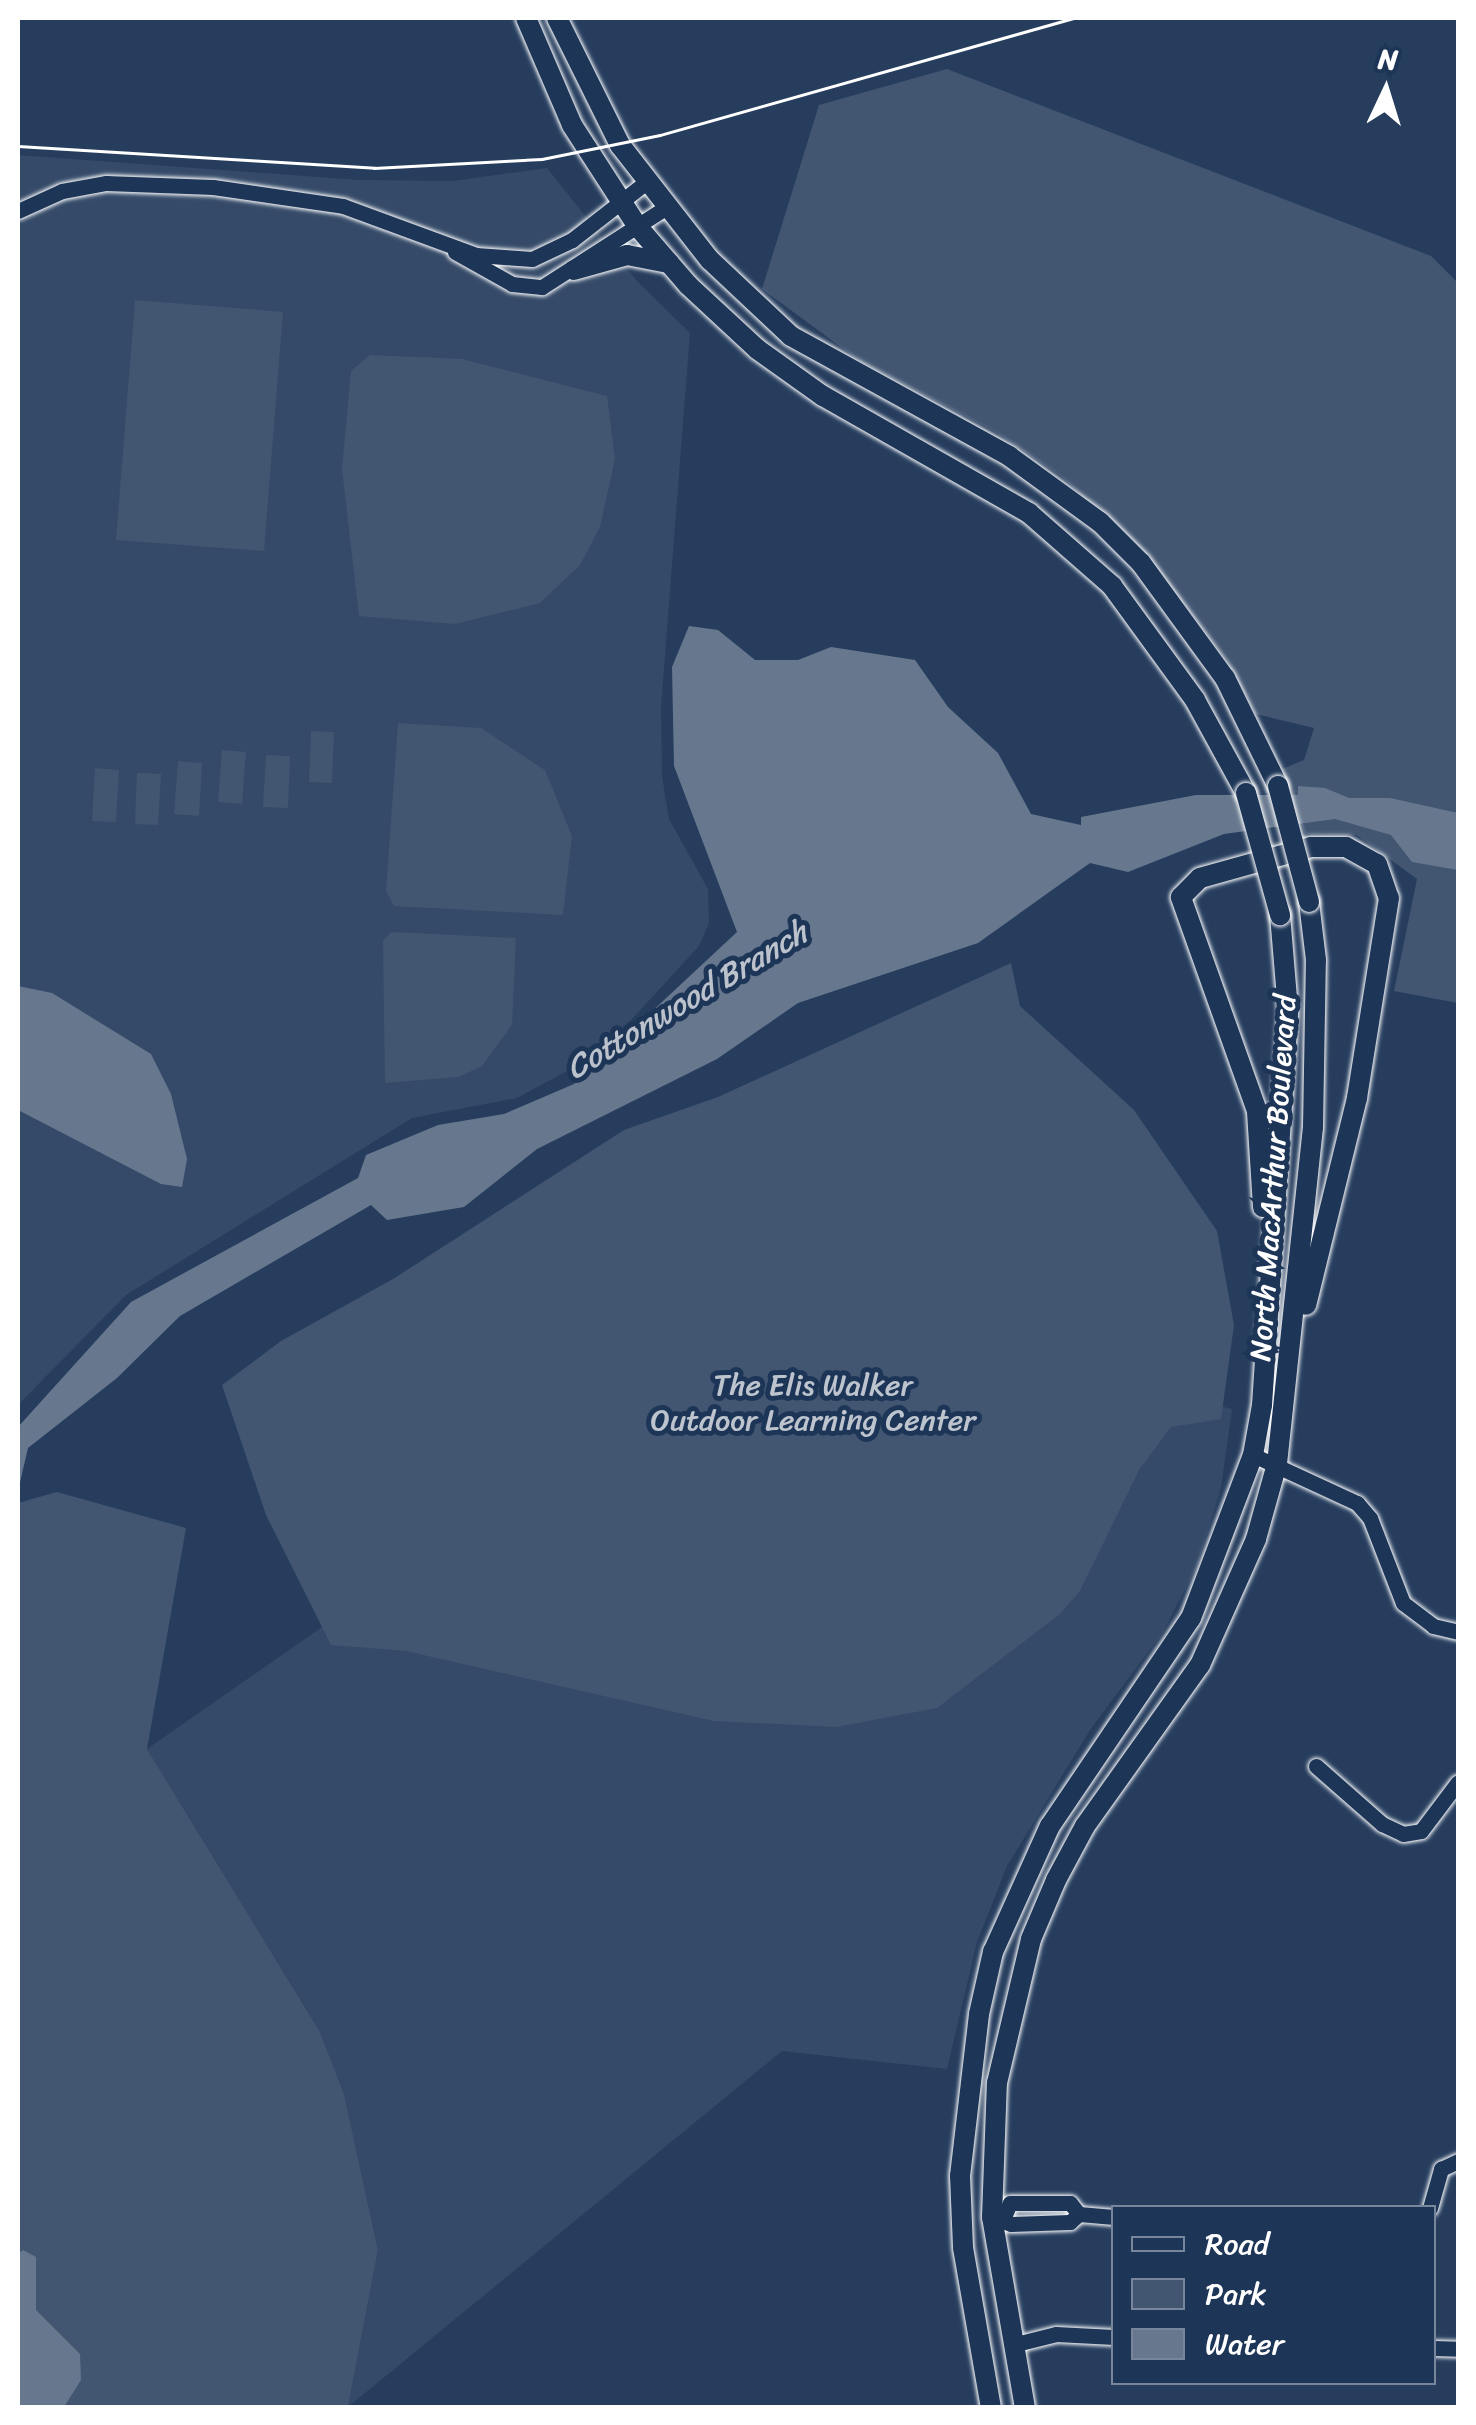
<!DOCTYPE html>
<html>
<head>
<meta charset="utf-8">
<style>
	body { margin:0 }
	#map { position:relative; width:1476px; height:2425px; overflow:hidden; background:#263d5e; font-family:Sriracha,sans-serif }
	div>[style] { position:absolute }
	.built>* { inset:0; background:#344a68 }
	.green>* { inset:0; background:#425672 }
	.water>* { inset:0; background:#67788e }
	.roads { filter:drop-shadow(0 0 2px #fff) drop-shadow(0 0 2px #fff) }
	.minor>* { height:15px; margin:-7.5px; padding:0 7.5px; transform-origin:7.5px; border-radius:7.5px; background:#1d3557 }
	.major>* { height:20px; margin:-10px; padding:0 10px; transform-origin:10px; border-radius:10px; background:#1d3557 }
	.tram>* { height:2.5px; margin:-1.25px; padding:0 1.25px; transform-origin:1.25px; border-radius:1.25px; background:#fff }
	.bridges { filter:drop-shadow(0 0 2px #fff) drop-shadow(0 0 2px #fff) }
	.major-bridge>* { height:20px; margin:-10px; padding:0 10px; transform-origin:10px; border-radius:10px; background:#1d3557 }
	span { translate:-50% -50%; white-space:nowrap; text-align:center; line-height:1.15; -webkit-text-stroke:10px #1d3557; paint-order:stroke }
	.street-label { font-size:30px; color:#fff }
	.park-label { font-size:30px; color:#bdc4ce }
	.water-label { font-size:32px; color:#bbc2cc; font-style:italic }
	.frame { position:absolute; inset:0; border:20px solid #fff; pointer-events:none }
	.legend { position:absolute; left:1111px; top:2205px; width:325px; height:180px; box-sizing:border-box; background:#1d3557; border:2px solid #77869a; margin:0; padding:12px 18px; list-style:none; font-size:30px; color:#fff }
	.legend li { display:flex; align-items:center; gap:20px; height:50px }
	.legend b { width:50px; border:2px solid #77869a }
	.north { position:absolute; left:1336px; top:40px; width:100px; height:100px; -webkit-text-stroke:8px #1d3557; paint-order:stroke; rotate:4deg; font-size:28px; font-weight:700; line-height:40px; text-align:center; color:#fff }
	.north::after { content:''; display:block; margin:auto; width:35px; height:45px; background:#fff; clip-path:polygon(50% 0,100% 100%,50% 72%,0 100%) }
</style>
</head>
<body>
<div id="map">
	<div class="built">
		<div style="clip-path:polygon(18px 155px,359px 180px,453px 181px,547px 168px,637px 281px,690px 333px,661px 707px,662px 776px,669px 819px,708px 889px,709px 923px,699px 946px,633px 1018px,580px 1064px,517px 1098px,412px 1118px,126px 1295px,18px 1405px)"></div>
		<div style="clip-path:polygon(1158px 1390px,1232px 1409px,1221px 1488px,1197px 1566px,1163px 1632px,1090px 1730px,1007px 1866px,977px 1942px,947px 2069px,782px 2051px,348px 2407px,378px 2250px,344px 2094px,320px 2032px,147px 1749px,325px 1625px)"></div>
	</div>
	<div class="green">
		<div style="clip-path:polygon(947px 69px,1431px 256px,1458px 283px,1458px 1003px,1394px 991px,1417px 879px,1357px 835px,1305px 834px,1282px 769px,1304px 760px,1314px 728px,1256px 714px,1226px 659px,1146px 554px,1061px 476px,994px 431px,860px 361px,762px 289px,819px 105px)"></div>
		<div style="clip-path:polygon(135px 300px,283px 312px,264px 551px,116px 540px)"></div>
		<div style="clip-path:polygon(370px 355px,462px 359px,607px 396px,615px 459px,600px 527px,580px 565px,540px 603px,455px 624px,359px 616px,342px 469px,351px 371px)"></div>
		<div style="clip-path:polygon(398px 723px,481px 728px,545px 770px,572px 836px,563px 915px,394px 906px,386px 891px)"></div>
		<div style="clip-path:polygon(311px 731px,334px 732px,332px 783px,309px 782px)"></div>
		<div style="clip-path:polygon(222px 750px,246px 752px,242px 804px,218px 802px)"></div>
		<div style="clip-path:polygon(266px 755px,290px 756px,288px 808px,263px 807px)"></div>
		<div style="clip-path:polygon(178px 761px,202px 763px,199px 816px,174px 814px)"></div>
		<div style="clip-path:polygon(95px 768px,119px 770px,116px 822px,92px 821px)"></div>
		<div style="clip-path:polygon(137px 773px,161px 774px,158px 825px,135px 824px)"></div>
		<div style="clip-path:polygon(391px 932px,516px 938px,512px 1025px,482px 1066px,459px 1077px,385px 1083px,383px 941px)"></div>
		<div style="clip-path:polygon(1011px 963px,1020px 1006px,1134px 1110px,1217px 1231px,1234px 1325px,1221px 1419px,1171px 1427px,1139px 1470px,1080px 1591px,1060px 1614px,937px 1708px,836px 1727px,714px 1721px,406px 1651px,331px 1645px,266px 1515px,222px 1385px,281px 1341px,393px 1279px,624px 1130px,718px 1097px)"></div>
		<div style="clip-path:polygon(57px 1492px,186px 1528px,147px 1749px,320px 2032px,344px 2094px,378px 2250px,348px 2407px,18px 2408px,18px 1503px)"></div>
	</div>
	<div class="water">
		<div style="clip-path:polygon(689px 626px,718px 630px,755px 660px,798px 660px,831px 647px,915px 660px,948px 707px,998px 753px,1031px 814px,1081px 825px,1081px 817px,1196px 795px,1298px 795px,1298px 786px,1325px 788px,1349px 798px,1390px 798px,1458px 813px,1458px 870px,1412px 862px,1391px 835px,1335px 819px,1224px 834px,1128px 872px,1090px 863px,978px 943px,798px 1003px,717px 1059px,537px 1149px,464px 1207px,387px 1220px,371px 1205px,180px 1316px,117px 1378px,28px 1448px,18px 1491px,18px 1427px,131px 1302px,358px 1178px,366px 1155px,438px 1125px,504px 1114px,574px 1084px,737px 932px,674px 766px,672px 667px)"></div>
		<div style="clip-path:polygon(18px 986px,52px 993px,151px 1054px,171px 1094px,187px 1159px,182px 1187px,161px 1184px,18px 1110px)"></div>
		<div style="clip-path:polygon(23px 2250px,36px 2257px,36px 2310px,80px 2354px,81px 2380px,64px 2407px,19px 2407px,18px 2254px)"></div>
	</div>
	<div class="roads">
		<div class="minor">
			<div style="left:18px;top:211px;width:48px;rotate:-24.4deg"></div>
			<div style="left:62px;top:191px;width:45px;rotate:-10.3deg"></div>
			<div style="left:106px;top:183px;width:107px;rotate:2.1deg"></div>
			<div style="left:213px;top:187px;width:131px;rotate:8.3deg"></div>
			<div style="left:343px;top:206px;width:142px;rotate:20.2deg"></div>
			<div style="left:476px;top:255px;width:56px;rotate:4.1deg"></div>
			<div style="left:532px;top:259px;width:44px;rotate:-25.4deg"></div>
			<div style="left:572px;top:240px;width:93px;rotate:-38deg"></div>
			<div style="left:455px;top:252px;width:65px;rotate:29.3deg"></div>
			<div style="left:512px;top:284px;width:30px;rotate:6deg"></div>
			<div style="left:542px;top:287px;width:146px;rotate:-32.7deg"></div>
			<div style="left:1253px;top:1455px;width:115px;rotate:24.8deg"></div>
			<div style="left:1357px;top:1503px;width:20px;rotate:49deg"></div>
			<div style="left:1370px;top:1518px;width:91px;rotate:68.8deg"></div>
			<div style="left:1403px;top:1603px;width:38px;rotate:37deg"></div>
			<div style="left:1433px;top:1626px;width:26px;rotate:13deg"></div>
			<div style="left:1316px;top:1766px;width:88px;rotate:41.3deg"></div>
			<div style="left:1382px;top:1824px;width:23px;rotate:25deg"></div>
			<div style="left:1403px;top:1834px;width:18px;rotate:-9deg"></div>
			<div style="left:1421px;top:1831px;width:61px;rotate:-52.9deg"></div>
			<div style="left:1430px;top:2208px;width:41px;rotate:-74.2deg"></div>
			<div style="left:1441px;top:2169px;width:19px;rotate:-25deg"></div>
			<div style="left:992px;top:2217px;width:20px;rotate:20deg"></div>
			<div style="left:1011px;top:2224px;width:59px;rotate:-1.9deg"></div>
			<div style="left:1070px;top:2222px;width:12px;rotate:-42deg"></div>
			<div style="left:1079px;top:2214px;width:35px;rotate:5deg"></div>
			<div style="left:1004px;top:2217px;width:15px;rotate:-67deg"></div>
			<div style="left:1010px;top:2203px;width:60px"></div>
			<div style="left:1070px;top:2203px;width:14px;rotate:51deg"></div>
			<div style="left:1012px;top:2345px;width:45px;rotate:-14deg"></div>
			<div style="left:1056px;top:2334px;width:58px;rotate:3deg"></div>
			<div style="left:1434px;top:2348px;width:24px;rotate:2deg"></div>
		</div>
		<div class="major">
			<div style="left:526px;top:18px;width:116px;rotate:66.7deg"></div>
			<div style="left:572px;top:125px;width:121px;rotate:57.1deg"></div>
			<div style="left:638px;top:227px;width:77px;rotate:49.2deg"></div>
			<div style="left:688px;top:285px;width:94px;rotate:42.8deg"></div>
			<div style="left:757px;top:349px;width:81px;rotate:35.5deg"></div>
			<div style="left:823px;top:396px;width:237px;rotate:29.6deg"></div>
			<div style="left:1029px;top:513px;width:111px;rotate:41.3deg"></div>
			<div style="left:1112px;top:586px;width:141px;rotate:53.9deg"></div>
			<div style="left:1195px;top:700px;width:106px;rotate:61.3deg"></div>
			<div style="left:557px;top:18px;width:142px;rotate:63.6deg"></div>
			<div style="left:620px;top:145px;width:146px;rotate:52deg"></div>
			<div style="left:710px;top:260px;width:111px;rotate:43.2deg"></div>
			<div style="left:791px;top:336px;width:249px;rotate:28.8deg"></div>
			<div style="left:1009px;top:456px;width:112px;rotate:36deg"></div>
			<div style="left:1100px;top:522px;width:58px;rotate:45deg"></div>
			<div style="left:1141px;top:563px;width:142px;rotate:53.9deg"></div>
			<div style="left:1225px;top:678px;width:120px;rotate:63.9deg"></div>
			<div style="left:574px;top:270px;width:55px;rotate:-15.8deg"></div>
			<div style="left:627px;top:255px;width:43px;rotate:10.8deg"></div>
			<div style="left:1263px;top:1207px;width:96px;rotate:-93.6deg"></div>
			<div style="left:1257px;top:1111px;width:227px;rotate:-109.6deg"></div>
			<div style="left:1181px;top:897px;width:27px;rotate:-45deg"></div>
			<div style="left:1200px;top:878px;width:115px;rotate:-15.6deg"></div>
			<div style="left:1311px;top:847px;width:35px"></div>
			<div style="left:1346px;top:847px;width:35px;rotate:29deg"></div>
			<div style="left:1377px;top:864px;width:36px;rotate:71deg"></div>
			<div style="left:1389px;top:898px;width:203px;rotate:99.1deg"></div>
			<div style="left:1357px;top:1098px;width:213px;rotate:103.8deg"></div>
			<div style="left:991px;top:2408px;width:163px;rotate:-99.9deg"></div>
			<div style="left:963px;top:2247px;width:71px;rotate:-92.4deg"></div>
			<div style="left:960px;top:2176px;width:163px;rotate:-83.3deg"></div>
			<div style="left:979px;top:2014px;width:64px;rotate:-77.3deg"></div>
			<div style="left:993px;top:1952px;width:138px;rotate:-65.7deg"></div>
			<div style="left:1050px;top:1826px;width:251px;rotate:-55.9deg"></div>
			<div style="left:1191px;top:1618px;width:174px;rotate:-69.2deg"></div>
			<div style="left:1253px;top:1455px;width:51px;rotate:-79.8deg"></div>
			<div style="left:1262px;top:1405px;width:396px;rotate:-86.2deg"></div>
			<div style="left:1288px;top:1010px;width:95px;rotate:-94.8deg"></div>
			<div style="left:1025px;top:2408px;width:194px;rotate:-99.8deg"></div>
			<div style="left:992px;top:2217px;width:134px;rotate:-87.9deg"></div>
			<div style="left:997px;top:2083px;width:148px;rotate:-76.7deg"></div>
			<div style="left:1031px;top:1939px;width:64px;rotate:-67deg"></div>
			<div style="left:1056px;top:1880px;width:61px;rotate:-61.8deg"></div>
			<div style="left:1085px;top:1826px;width:198px;rotate:-54.5deg"></div>
			<div style="left:1200px;top:1665px;width:138px;rotate:-66deg"></div>
			<div style="left:1256px;top:1539px;width:78px;rotate:-74.4deg"></div>
			<div style="left:1277px;top:1464px;width:339px;rotate:-83.9deg"></div>
			<div style="left:1313px;top:1127px;width:167px;rotate:-89deg"></div>
			<div style="left:1316px;top:960px;width:58px;rotate:-96.9deg"></div>
		</div>
	</div>
	<div class="tram">
		<div style="left:18px;top:146px;width:357px;rotate:3.5deg"></div>
		<div style="left:374px;top:168px;width:168px;rotate:-3.1deg"></div>
		<div style="left:542px;top:159px;width:120px;rotate:-11.5deg"></div>
		<div style="left:660px;top:135px;width:429px;rotate:-15.8deg"></div>
	</div>
	<div class="bridges">
		<div class="major-bridge">
			<div style="left:1278px;top:786px;width:120px;rotate:75deg"></div>
			<div style="left:1246px;top:793px;width:127px;rotate:74.4deg"></div>
		</div>
	</div>
	<div class="street-label">
		<span style="left:1273px;top:1178px;rotate:-86deg">North MacArthur Boulevard</span>
	</div>
	<div class="park-label">
		<span style="left:813px;top:1402px">The Elis Walker<br>Outdoor Learning Center</span>
	</div>
	<div class="water-label">
		<span style="left:687px;top:1001px;rotate:-31deg">Cottonwood Branch</span>
	</div>
	<div class="frame"></div>
	<ul class="legend">
	<li><b style="height:12px;background:#1d3557"></b>Road</li>
	<li><b style="height:28px;background:#425672"></b>Park</li>
	<li><b style="height:28px;background:#67788e"></b>Water</li>
	</ul>
	<div class="north">N</div>
</div>
</body>
</html>
